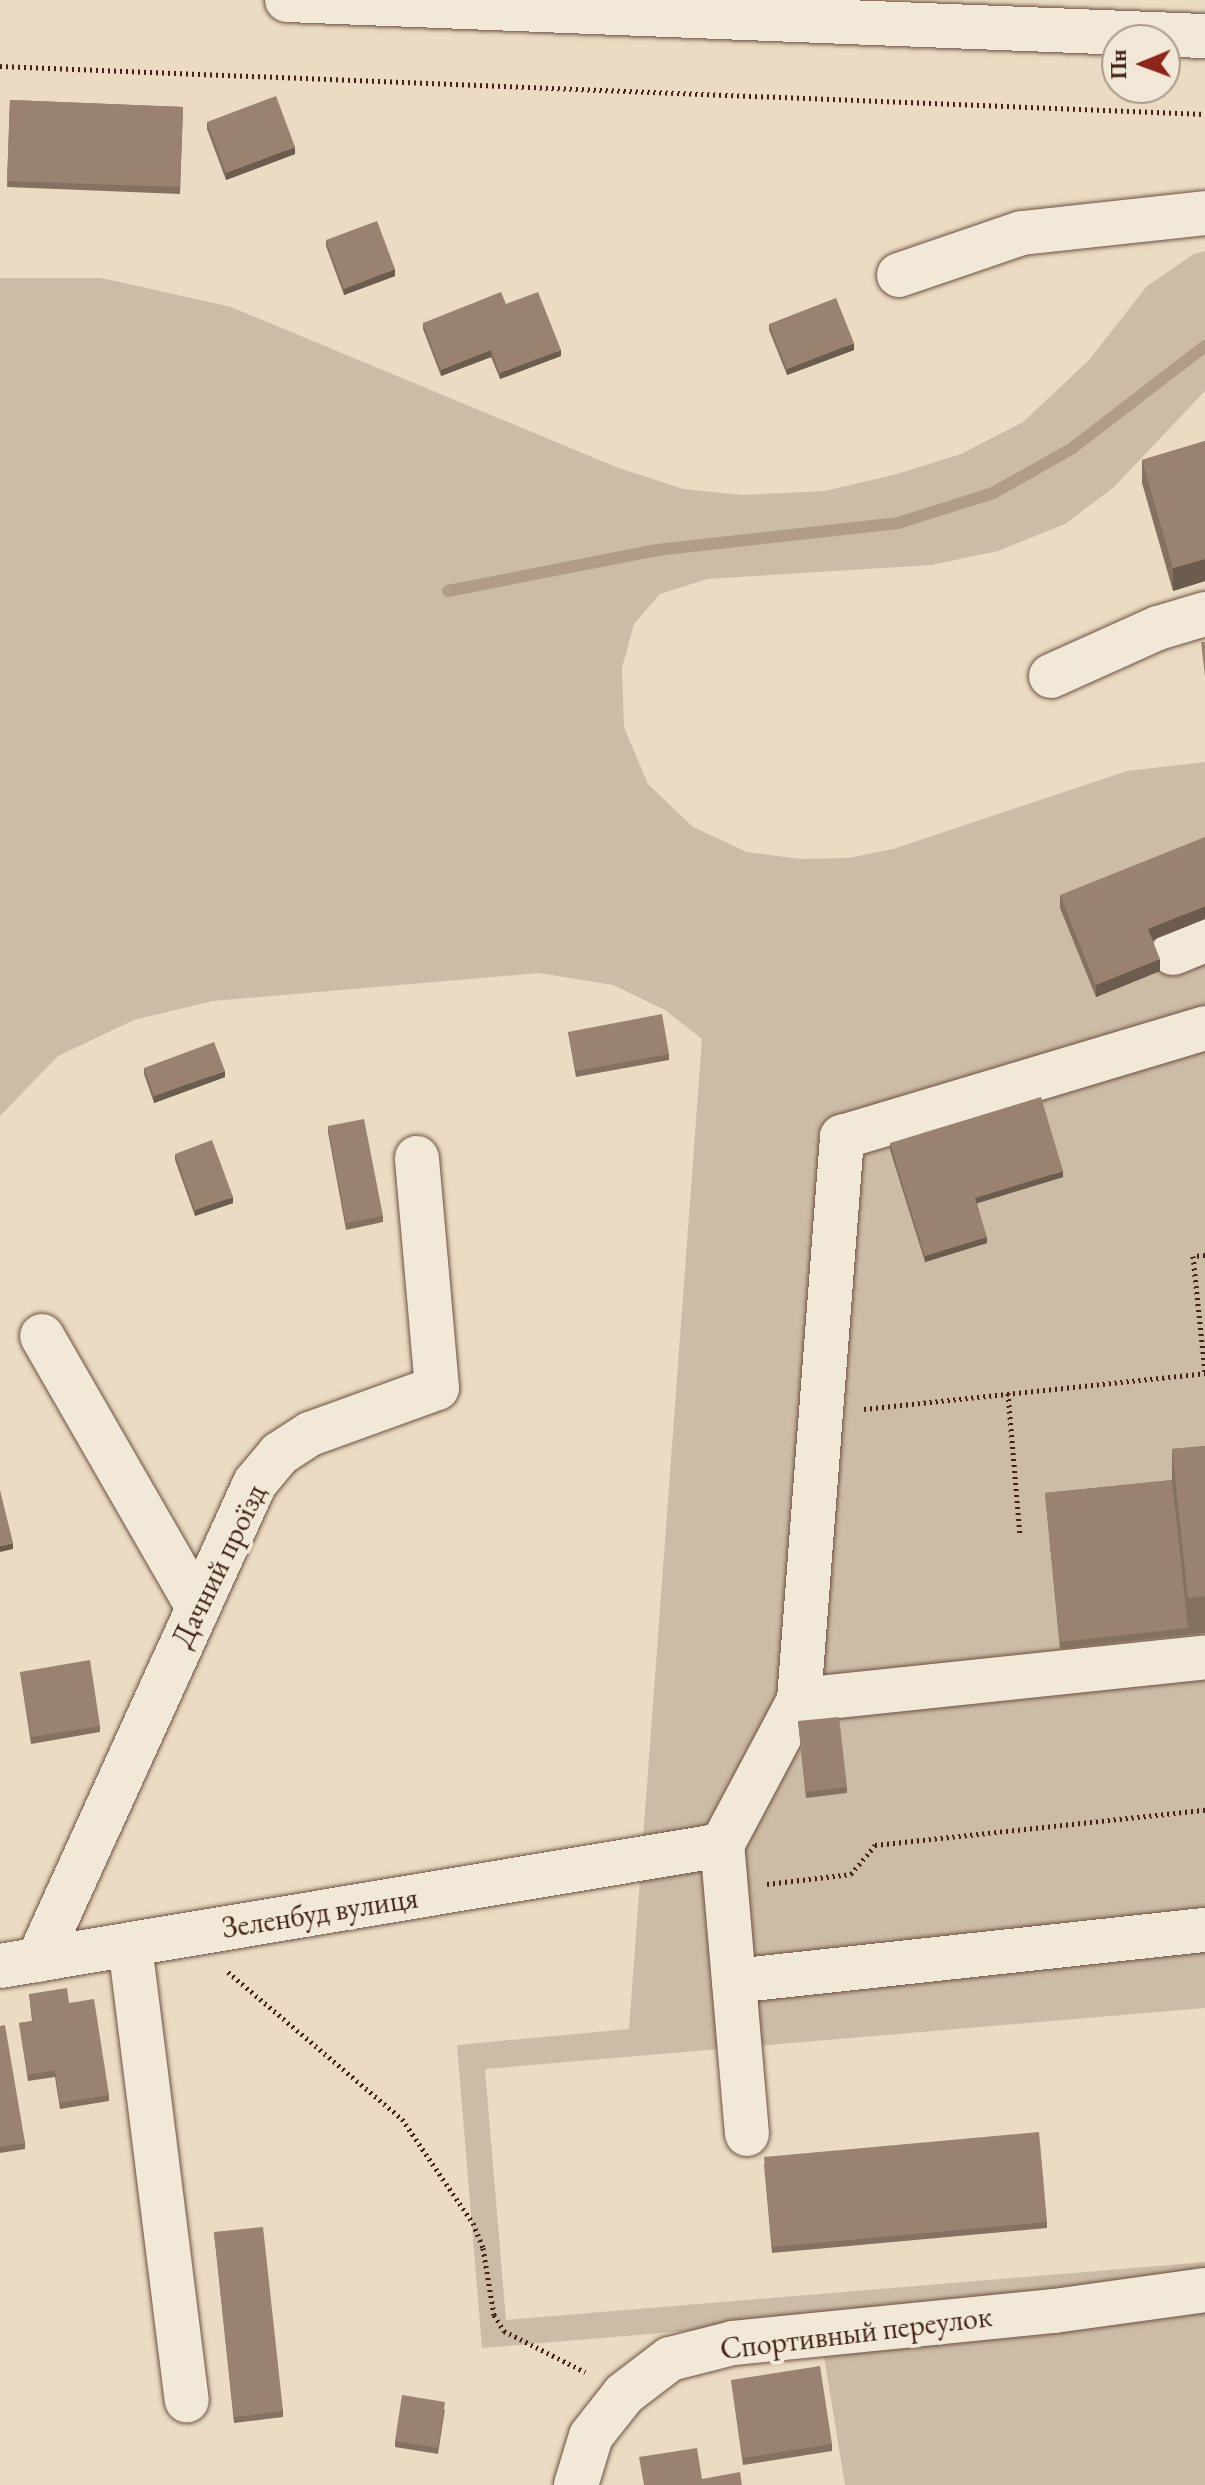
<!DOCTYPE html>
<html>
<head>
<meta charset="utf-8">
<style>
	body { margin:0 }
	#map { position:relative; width:1205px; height:2485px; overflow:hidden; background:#eadbc2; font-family:"EB Garamond",serif }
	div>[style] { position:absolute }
	.green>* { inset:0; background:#cdbca5 }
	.stream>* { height:12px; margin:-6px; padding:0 6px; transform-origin:6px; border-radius:6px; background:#b19c88 }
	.path>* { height:5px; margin-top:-2.5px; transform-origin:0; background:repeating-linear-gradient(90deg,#412317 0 2px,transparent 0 6px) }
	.roads { filter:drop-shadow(0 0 2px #6b5142) drop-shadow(0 0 2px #6b5142) }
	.minor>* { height:44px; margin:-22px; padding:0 22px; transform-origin:22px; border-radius:22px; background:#f1e8d7 }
	.wall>* { inset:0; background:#847160 }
	.shaded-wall>* { inset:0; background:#6b5c4e }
	.building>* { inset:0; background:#998370 }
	span { translate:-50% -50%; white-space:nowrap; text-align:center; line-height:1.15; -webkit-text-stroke:8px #f1e8d7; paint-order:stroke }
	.street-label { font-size:30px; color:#412317 }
	.north { position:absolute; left:1101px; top:24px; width:80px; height:80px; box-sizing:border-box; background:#f1e8d7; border:2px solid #ab998a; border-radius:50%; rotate:269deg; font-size:22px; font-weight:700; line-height:32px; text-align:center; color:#412317 }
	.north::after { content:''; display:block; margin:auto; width:28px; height:36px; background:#8f2418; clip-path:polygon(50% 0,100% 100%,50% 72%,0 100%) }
</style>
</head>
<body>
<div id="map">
	<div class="green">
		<div style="clip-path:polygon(1205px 251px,1205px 391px,1114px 487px,1065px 524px,998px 551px,932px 565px,707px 579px,660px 594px,634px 624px,622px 668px,624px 727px,648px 784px,693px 827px,747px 852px,801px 859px,848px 858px,893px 849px,1127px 771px,1205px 762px,1205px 2008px,485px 2069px,506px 2320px,1205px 2262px,1205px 2485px,845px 2485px,818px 2320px,482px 2348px,457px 2045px,629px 2029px,702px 1039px,665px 1010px,613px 985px,539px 973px,213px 1001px,134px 1020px,58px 1056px,0 1116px,0 278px,102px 278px,231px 307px,616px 467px,683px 489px,743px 495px,825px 491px,897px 474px,961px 454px,1023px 422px,1089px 360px,1147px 286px,1194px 254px)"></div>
	</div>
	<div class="stream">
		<div style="left:448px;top:591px;width:213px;rotate:-11.1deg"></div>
		<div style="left:657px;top:550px;width:243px;rotate:-6.4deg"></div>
		<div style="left:898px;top:523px;width:100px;rotate:-17.5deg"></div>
		<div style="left:993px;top:493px;width:90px;rotate:-29.4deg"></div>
		<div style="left:1071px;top:449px;width:169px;rotate:-37.5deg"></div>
	</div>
	<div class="path">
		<div style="left:0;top:66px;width:1206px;rotate:2.28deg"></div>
		<div style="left:1205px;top:1255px;width:12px;rotate:175deg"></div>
		<div style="left:1193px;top:1256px;width:118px;rotate:84.1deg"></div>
		<div style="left:1008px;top:1393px;width:143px;rotate:85.2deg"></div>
		<div style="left:864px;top:1409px;width:343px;rotate:-6deg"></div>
		<div style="left:767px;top:1884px;width:85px;rotate:-6.8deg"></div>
		<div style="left:851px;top:1874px;width:38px;rotate:-50deg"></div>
		<div style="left:875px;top:1845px;width:332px;rotate:-6.1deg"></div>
		<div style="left:228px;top:1972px;width:228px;rotate:40.2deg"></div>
		<div style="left:402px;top:2119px;width:126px;rotate:55.7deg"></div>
		<div style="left:473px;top:2223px;width:27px;rotate:68deg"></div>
		<div style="left:483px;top:2248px;width:68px;rotate:80.7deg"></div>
		<div style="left:494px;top:2315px;width:19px;rotate:58deg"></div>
		<div style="left:504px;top:2331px;width:91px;rotate:26.8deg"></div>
	</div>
	<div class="roads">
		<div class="minor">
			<div style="left:287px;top:0;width:919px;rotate:2.25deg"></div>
			<div style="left:899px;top:275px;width:130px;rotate:-18.9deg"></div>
			<div style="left:1022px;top:233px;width:184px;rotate:-6.2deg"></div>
			<div style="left:1051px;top:676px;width:117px;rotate:-24.2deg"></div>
			<div style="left:1158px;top:628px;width:49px;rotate:-16.6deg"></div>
			<div style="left:1173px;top:953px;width:35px;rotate:-22deg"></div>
			<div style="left:42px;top:1336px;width:313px;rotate:60.1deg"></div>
			<div style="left:799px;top:1700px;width:408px;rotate:-6deg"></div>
			<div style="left:130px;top:1945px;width:459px;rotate:82.9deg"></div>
			<div style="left:38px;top:1960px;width:524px;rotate:-65.54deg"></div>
			<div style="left:255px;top:1483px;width:38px;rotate:-50deg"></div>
			<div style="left:279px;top:1454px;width:37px;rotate:-33deg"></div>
			<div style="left:310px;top:1434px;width:135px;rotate:-19.9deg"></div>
			<div style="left:437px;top:1388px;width:231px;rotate:-95deg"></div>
			<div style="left:0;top:1966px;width:732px;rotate:-9.51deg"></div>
			<div style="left:734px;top:1981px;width:474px;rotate:-6.2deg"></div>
			<div style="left:747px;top:2134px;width:290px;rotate:-94.9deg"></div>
			<div style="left:722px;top:1845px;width:164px;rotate:-62deg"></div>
			<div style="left:799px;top:1700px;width:565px;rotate:-85.63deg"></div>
			<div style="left:842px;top:1137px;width:379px;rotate:-16.7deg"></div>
			<div style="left:576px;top:2485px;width:51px;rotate:-73deg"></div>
			<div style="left:591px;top:2436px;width:53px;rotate:-51.8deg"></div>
			<div style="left:624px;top:2394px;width:58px;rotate:-37.3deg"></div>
			<div style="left:670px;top:2359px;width:65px;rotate:-14.3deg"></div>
			<div style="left:733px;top:2343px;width:323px;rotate:-5.7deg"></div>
			<div style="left:1054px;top:2311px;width:152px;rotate:-7.9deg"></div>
		</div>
	</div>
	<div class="wall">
		<div style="clip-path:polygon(10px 100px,183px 107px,180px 194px,7px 187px)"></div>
		<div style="clip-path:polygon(207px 122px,295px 154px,226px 180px,207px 129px)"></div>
		<div style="clip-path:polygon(326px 240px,395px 276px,344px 295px,326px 246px)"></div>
		<div style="clip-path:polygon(506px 304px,561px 356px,500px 379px,491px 357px,441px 376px,423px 329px,423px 323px)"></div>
		<div style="clip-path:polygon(769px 324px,854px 350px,787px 375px,769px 330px)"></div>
		<div style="clip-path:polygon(1205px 441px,1205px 581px,1173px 591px,1142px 483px,1142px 460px)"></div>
		<div style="clip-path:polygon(1060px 895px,1205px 919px,1152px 940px,1160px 971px,1096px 997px,1060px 908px)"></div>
		<div style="clip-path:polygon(568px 1032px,669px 1054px,669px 1060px,576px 1077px)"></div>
		<div style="clip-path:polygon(144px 1068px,225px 1077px,154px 1103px,144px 1074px)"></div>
		<div style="clip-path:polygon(328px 1126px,383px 1216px,383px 1222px,346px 1230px,328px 1132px)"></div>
		<div style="clip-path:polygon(890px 1143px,1063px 1177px,977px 1203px,987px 1243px,925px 1262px,890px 1150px)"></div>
		<div style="clip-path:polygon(175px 1154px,233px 1203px,195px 1216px,175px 1160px)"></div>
		<div style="clip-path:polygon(1205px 1446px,1205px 1633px,1060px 1649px,1045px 1493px,1172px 1480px,1172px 1449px)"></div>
		<div style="clip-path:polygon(20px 1672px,100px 1726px,100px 1732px,31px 1744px)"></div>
		<div style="clip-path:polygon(798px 1721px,847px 1787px,847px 1793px,806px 1798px)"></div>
		<div style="clip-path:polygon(29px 1994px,69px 2003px,109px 2095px,109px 2101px,60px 2109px,55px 2077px,28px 2081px,19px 2023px,32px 2021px)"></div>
		<div style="clip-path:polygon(0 2026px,25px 2143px,25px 2149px,0 2153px)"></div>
		<div style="clip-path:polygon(764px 2164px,1047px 2222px,1047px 2228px,772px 2253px)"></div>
		<div style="clip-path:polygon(214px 2232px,283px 2411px,283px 2417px,234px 2423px)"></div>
		<div style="clip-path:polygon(731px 2380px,832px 2444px,832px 2451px,743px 2465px)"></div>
		<div style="clip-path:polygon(445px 2409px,438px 2454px,395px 2447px,395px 2441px)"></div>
	</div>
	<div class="shaded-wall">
		<div style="clip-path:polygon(295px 147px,295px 154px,226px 180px,226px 173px)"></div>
		<div style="clip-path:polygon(395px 269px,395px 276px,344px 295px,344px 289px)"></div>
		<div style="clip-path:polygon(854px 343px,854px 350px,787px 375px,787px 369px)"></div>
		<div style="clip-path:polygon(491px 350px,491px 357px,441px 376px,441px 370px)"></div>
		<div style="clip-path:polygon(561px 350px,561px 356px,500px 379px,500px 373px)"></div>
		<div style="clip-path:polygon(1205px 559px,1205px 581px,1173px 591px,1173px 568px)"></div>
		<div style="clip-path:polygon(1205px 906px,1205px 919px,1148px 942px,1148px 929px)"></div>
		<div style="clip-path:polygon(1160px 959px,1160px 971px,1096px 997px,1096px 985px)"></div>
		<div style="clip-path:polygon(225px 1071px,225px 1077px,154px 1103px,154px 1096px)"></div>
		<div style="clip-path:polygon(1063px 1171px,1063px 1177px,975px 1204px,975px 1198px)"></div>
		<div style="clip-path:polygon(233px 1197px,233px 1203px,195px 1216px,195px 1210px)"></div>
		<div style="clip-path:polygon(987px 1237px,987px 1243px,925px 1262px,925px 1256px)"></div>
		<div style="clip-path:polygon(13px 1543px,13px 1549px,0 1552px,0 1546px)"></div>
	</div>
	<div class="building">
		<div style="clip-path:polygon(276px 96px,295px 147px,226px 173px,207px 122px)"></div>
		<div style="clip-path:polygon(10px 100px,183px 107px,180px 187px,7px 181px)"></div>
		<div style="clip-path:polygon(377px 221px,395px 269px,344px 289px,326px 240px)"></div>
		<div style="clip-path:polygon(501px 292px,506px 304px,538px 292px,561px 350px,500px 373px,491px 350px,441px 370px,423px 323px)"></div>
		<div style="clip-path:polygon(836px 298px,854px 343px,787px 369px,769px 324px)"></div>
		<div style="clip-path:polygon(1205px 441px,1205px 559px,1173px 568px,1142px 460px)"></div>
		<div style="clip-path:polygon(1201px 642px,1205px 642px,1205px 676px)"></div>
		<div style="clip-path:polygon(1205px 837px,1205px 906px,1148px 929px,1160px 959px,1096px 985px,1060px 895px)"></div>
		<div style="clip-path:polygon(662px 1014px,669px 1054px,576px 1071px,568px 1032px)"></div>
		<div style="clip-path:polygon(214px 1042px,225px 1071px,154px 1096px,144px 1068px)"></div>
		<div style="clip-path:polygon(1041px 1097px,1063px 1171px,975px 1198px,987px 1237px,925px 1256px,890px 1143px)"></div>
		<div style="clip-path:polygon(364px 1119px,383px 1216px,346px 1223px,328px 1126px)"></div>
		<div style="clip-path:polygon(212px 1140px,233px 1197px,195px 1210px,175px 1154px)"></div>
		<div style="clip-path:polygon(1205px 1446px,1205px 1596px,1188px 1598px,1172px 1449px)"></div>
		<div style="clip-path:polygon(1172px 1480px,1188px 1628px,1060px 1642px,1045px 1493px)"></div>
		<div style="clip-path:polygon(0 1490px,13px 1543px,0 1546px)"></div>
		<div style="clip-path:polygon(90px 1660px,100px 1726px,31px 1737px,20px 1672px)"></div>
		<div style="clip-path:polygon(839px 1717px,847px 1787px,806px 1792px,798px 1721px)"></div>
		<div style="clip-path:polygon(67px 1988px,69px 2003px,94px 1999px,109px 2095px,60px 2103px,55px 2070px,28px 2075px,19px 2023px,33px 2021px,29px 1994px)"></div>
		<div style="clip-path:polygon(5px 2025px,25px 2143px,0 2147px,0 2026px)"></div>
		<div style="clip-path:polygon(1039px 2132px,1047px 2222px,772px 2247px,764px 2157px)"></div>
		<div style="clip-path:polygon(263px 2227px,283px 2411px,234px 2417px,214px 2232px)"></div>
		<div style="clip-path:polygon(820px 2366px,832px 2444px,743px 2458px,731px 2380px)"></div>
		<div style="clip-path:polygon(402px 2395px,445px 2402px,438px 2448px,395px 2441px)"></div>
		<div style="clip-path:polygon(697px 2448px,702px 2479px,740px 2472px,742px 2485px,644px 2485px,639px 2457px)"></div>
	</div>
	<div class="street-label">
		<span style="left:219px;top:1566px;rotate:-64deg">Дачний проїзд</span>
		<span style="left:320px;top:1913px;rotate:-9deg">Зеленбуд вулиця</span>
		<span style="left:856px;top:2333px;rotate:-7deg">Спортивный переулок</span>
	</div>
	<div class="north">Пн</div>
</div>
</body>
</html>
